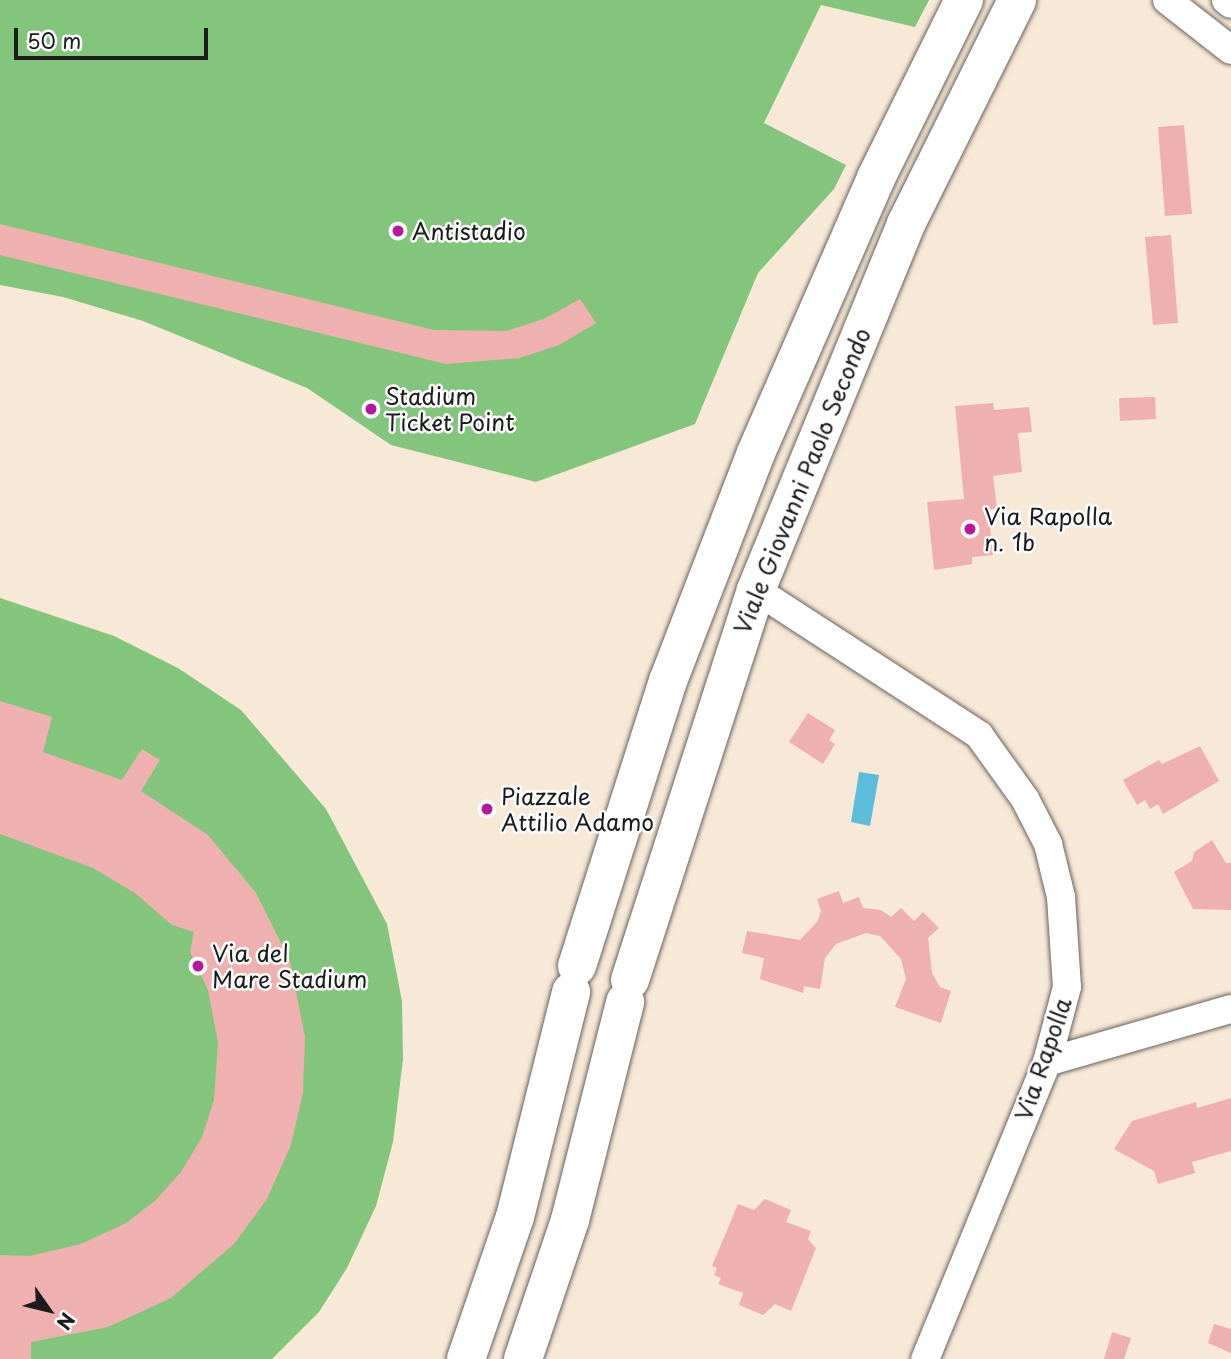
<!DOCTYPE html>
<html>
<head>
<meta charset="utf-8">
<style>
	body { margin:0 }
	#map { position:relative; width:1231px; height:1359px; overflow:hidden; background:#f8e8d6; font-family:"Playpen Sans",sans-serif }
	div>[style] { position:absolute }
	.green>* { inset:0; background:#84c57d }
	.water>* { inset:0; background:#5cbdda }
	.building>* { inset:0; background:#efb1af }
	.roads { filter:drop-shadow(0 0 2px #69635d) drop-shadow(0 0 2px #69635d) }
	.minor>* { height:28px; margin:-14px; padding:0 14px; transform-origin:14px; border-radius:14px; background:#fff }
	.secondary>* { height:38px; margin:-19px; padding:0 19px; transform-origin:19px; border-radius:19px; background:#fff }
	.dots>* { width:19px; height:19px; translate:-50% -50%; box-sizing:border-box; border:4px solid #fff; border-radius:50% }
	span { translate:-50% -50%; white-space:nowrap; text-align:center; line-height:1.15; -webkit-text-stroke:5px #fff; paint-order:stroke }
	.poi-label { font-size:23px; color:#1c1c1c }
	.left { translate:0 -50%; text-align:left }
	.street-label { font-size:23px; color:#1c1c1c }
	.north { position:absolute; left:14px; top:1275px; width:70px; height:70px; -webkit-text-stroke:5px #fff; paint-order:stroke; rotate:124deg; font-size:19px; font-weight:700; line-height:28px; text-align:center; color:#1c1c1c }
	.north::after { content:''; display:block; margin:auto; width:24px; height:32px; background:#1c1c1c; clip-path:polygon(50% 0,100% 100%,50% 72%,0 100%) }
	.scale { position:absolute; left:14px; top:28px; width:194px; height:32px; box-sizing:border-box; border:4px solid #1c1c1c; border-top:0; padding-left:9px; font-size:21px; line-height:24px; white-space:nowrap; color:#1c1c1c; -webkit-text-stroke:5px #fff; paint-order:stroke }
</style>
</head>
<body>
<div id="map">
	<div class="green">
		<div style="clip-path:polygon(0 0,929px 0,915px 27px,821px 5px,764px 123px,846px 165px,834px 189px,758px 273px,695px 424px,536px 482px,391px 445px,307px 388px,143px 321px,63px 297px,0 285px)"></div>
		<div style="clip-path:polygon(0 598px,114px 636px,178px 668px,241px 710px,326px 809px,387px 924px,402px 1001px,403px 1059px,393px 1142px,376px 1206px,347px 1268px,319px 1312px,272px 1359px,0 1359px)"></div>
	</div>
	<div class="water">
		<div style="clip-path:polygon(859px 772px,879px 775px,870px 826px,851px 822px)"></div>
	</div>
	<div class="building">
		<div style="clip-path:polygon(1184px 125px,1192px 214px,1165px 216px,1158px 127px)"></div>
		<div style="clip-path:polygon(0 224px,434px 330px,506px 331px,544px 319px,580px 299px,596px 323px,559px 345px,520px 358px,446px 364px,0 255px)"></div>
		<div style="clip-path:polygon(1171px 235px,1178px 323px,1153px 325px,1145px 237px)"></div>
		<div style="clip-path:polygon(1155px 397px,1156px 419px,1120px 421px,1119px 398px)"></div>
		<div style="clip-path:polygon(993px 403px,994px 410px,1029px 407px,1032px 432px,1018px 433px,1022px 472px,993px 476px,997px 508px,988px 510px,993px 555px,972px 557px,972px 564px,934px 570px,927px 502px,964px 499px,955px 406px)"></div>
		<div style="clip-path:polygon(0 701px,52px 717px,43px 752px,122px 780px,142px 749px,160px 760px,141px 791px,208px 835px,256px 893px,290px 961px,305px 1037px,303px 1092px,291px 1145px,267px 1199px,234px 1244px,171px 1298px,108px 1327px,31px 1342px,31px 1359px,0 1359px,0 1255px,30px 1256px,81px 1244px,126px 1223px,155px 1201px,181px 1172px,202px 1137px,214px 1100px,218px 1042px,208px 990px,190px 952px,194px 932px,172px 925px,135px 893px,93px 868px,0 834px)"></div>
		<div style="clip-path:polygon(808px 713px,835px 730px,829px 740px,835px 744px,823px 764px,789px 742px)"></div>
		<div style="clip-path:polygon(1200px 746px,1219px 781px,1163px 814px,1158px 804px,1150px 809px,1145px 800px,1137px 805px,1123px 780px,1159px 760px,1162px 764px)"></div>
		<div style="clip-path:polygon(1212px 840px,1226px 863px,1231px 863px,1231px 910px,1193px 909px,1174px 872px,1192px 861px,1194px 852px)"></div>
		<div style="clip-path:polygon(839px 891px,843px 903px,859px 897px,863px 908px,881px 910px,891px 917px,901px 908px,914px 921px,923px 912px,939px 928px,928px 938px,932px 973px,940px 987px,951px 991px,941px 1023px,895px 1007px,906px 979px,901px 959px,880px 936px,866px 933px,836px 944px,825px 958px,820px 989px,804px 986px,803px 993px,760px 979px,764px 958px,742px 953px,747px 931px,800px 940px,817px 922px,821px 911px,817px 899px)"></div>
		<div style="clip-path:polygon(1231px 1098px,1231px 1151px,1192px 1162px,1195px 1173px,1158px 1184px,1154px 1171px,1114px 1149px,1132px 1121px,1196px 1102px,1197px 1108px)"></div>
		<div style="clip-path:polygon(765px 1199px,791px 1210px,786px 1222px,811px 1231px,808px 1239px,816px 1248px,791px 1311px,775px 1304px,763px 1315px,739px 1305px,743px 1293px,718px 1284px,721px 1278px,714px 1275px,717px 1268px,712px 1266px,738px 1204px,754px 1210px)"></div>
		<div style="clip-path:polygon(1214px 1324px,1231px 1329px,1231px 1353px,1208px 1343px)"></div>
		<div style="clip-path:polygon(1112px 1332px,1131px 1338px,1124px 1359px,1104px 1359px)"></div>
	</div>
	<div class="roads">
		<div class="minor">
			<div style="left:1167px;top:0;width:81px;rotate:38deg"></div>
			<div style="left:1226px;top:0;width:6px;rotate:39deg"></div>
			<div style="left:756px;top:590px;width:266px;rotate:33deg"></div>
			<div style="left:979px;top:735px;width:79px;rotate:54.3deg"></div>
			<div style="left:1025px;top:799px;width:51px;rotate:62.9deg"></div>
			<div style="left:1048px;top:844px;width:55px;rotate:76.2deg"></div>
			<div style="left:1061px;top:897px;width:90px;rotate:86.2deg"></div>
			<div style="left:1067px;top:987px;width:78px;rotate:104.9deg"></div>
			<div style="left:1047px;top:1062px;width:321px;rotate:112.3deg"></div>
			<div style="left:1047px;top:1062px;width:191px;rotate:-16.1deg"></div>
		</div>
		<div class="secondary">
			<div style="left:577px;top:966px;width:299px;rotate:-72.3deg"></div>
			<div style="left:668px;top:681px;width:244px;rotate:-68.9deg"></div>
			<div style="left:756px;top:453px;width:300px;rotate:-66.4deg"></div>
			<div style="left:876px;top:178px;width:199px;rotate:-63.7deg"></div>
			<div style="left:630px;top:980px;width:410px;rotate:-72.1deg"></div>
			<div style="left:756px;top:590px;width:396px;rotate:-67.7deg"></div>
			<div style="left:906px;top:224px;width:250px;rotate:-63.6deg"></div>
			<div style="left:466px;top:1359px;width:150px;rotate:-71deg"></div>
			<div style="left:515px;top:1217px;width:232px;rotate:-76deg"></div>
			<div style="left:523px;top:1359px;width:147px;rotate:-71.3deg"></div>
			<div style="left:570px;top:1220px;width:225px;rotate:-75.8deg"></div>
		</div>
	</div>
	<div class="dots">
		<div style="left:398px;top:231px;background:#b5179e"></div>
		<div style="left:371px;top:409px;background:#b5179e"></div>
		<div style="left:970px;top:529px;background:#b5179e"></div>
		<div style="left:487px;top:809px;background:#b5179e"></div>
		<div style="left:198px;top:966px;background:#b5179e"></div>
	</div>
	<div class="poi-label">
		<span class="left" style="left:412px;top:231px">Antistadio</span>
		<span class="left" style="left:385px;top:409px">Stadium<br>Ticket Point</span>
		<span class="left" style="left:984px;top:529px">Via Rapolla<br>n. 1b</span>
		<span class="left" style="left:501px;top:809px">Piazzale<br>Attilio Adamo</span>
		<span class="left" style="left:212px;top:966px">Via del<br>Mare Stadium</span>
	</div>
	<div class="street-label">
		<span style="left:802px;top:481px;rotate:-68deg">Viale Giovanni Paolo Secondo</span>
		<span style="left:1043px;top:1059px;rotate:-71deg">Via Rapolla</span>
	</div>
	<div class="north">N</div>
	<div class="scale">50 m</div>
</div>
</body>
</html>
